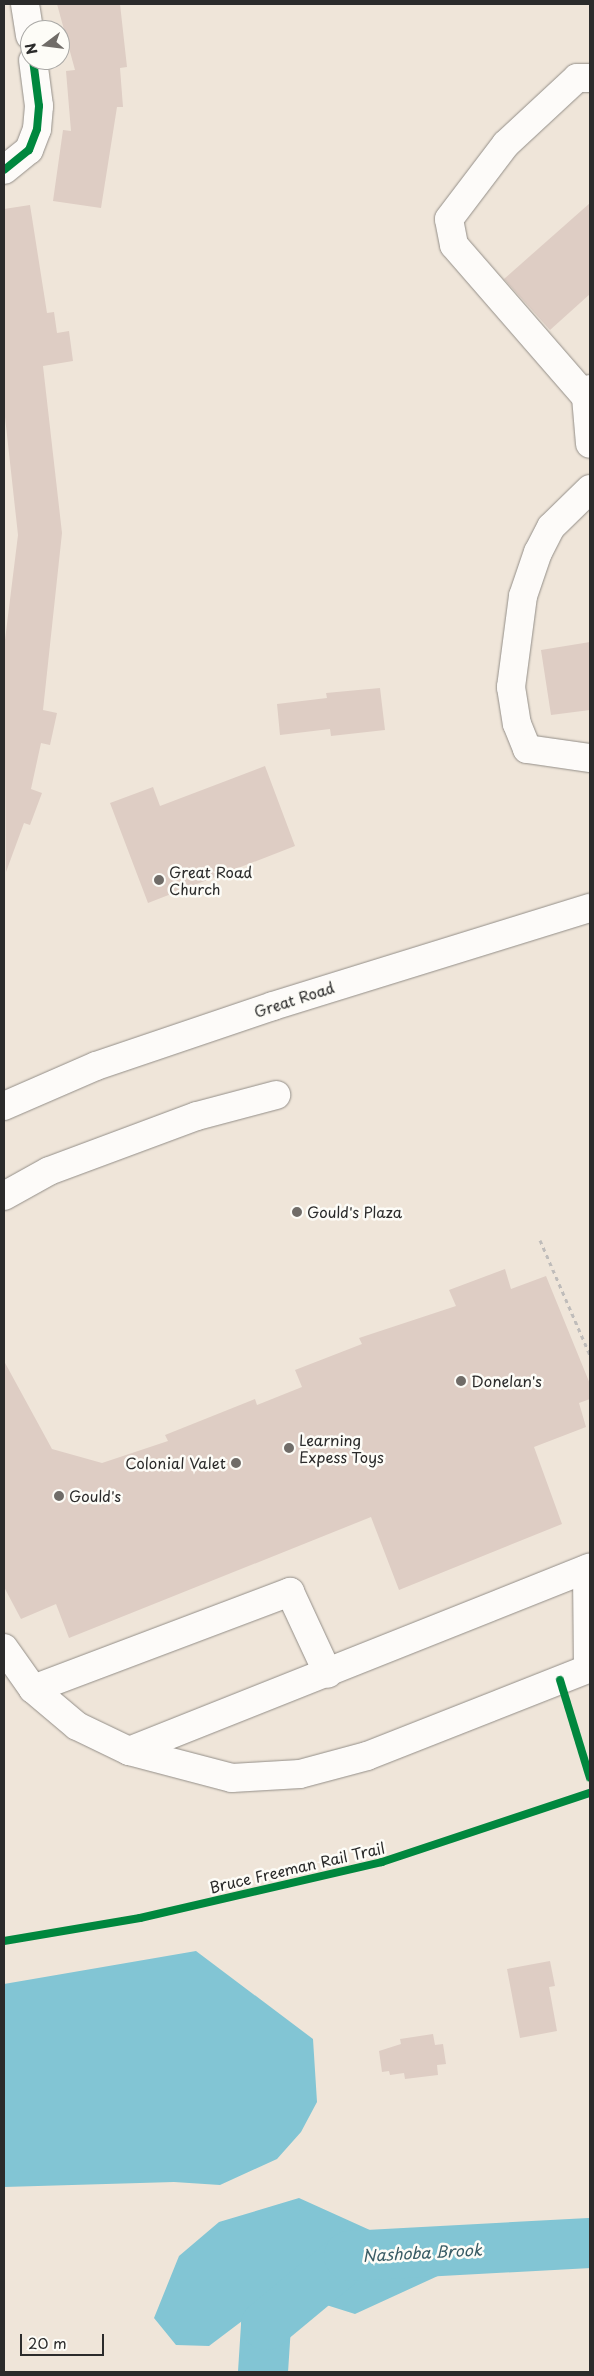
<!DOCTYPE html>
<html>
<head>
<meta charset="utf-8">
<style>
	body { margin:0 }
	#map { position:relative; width:594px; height:2376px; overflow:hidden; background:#efe5d9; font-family:"Playpen Sans",sans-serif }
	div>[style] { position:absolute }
	.water>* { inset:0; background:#82c5d4 }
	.river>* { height:50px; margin:-25px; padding:0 25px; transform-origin:25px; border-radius:25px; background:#82c5d4 }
	.building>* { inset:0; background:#decdc4 }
	.path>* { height:3px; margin-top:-1.5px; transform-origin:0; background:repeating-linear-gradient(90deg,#bfbcba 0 4px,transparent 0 8px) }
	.roads { filter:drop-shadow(0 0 1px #938e88) drop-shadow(0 0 1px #938e88) }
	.minor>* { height:28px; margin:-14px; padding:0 14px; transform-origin:14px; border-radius:14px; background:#fdfbf9 }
	.major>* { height:28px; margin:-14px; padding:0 14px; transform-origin:14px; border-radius:14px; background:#fdfbf9 }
	.cycleway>* { height:8px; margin:-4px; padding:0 4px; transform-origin:4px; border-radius:4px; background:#00873e }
	.dots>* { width:14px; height:14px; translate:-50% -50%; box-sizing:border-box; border:2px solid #fdfcf7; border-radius:50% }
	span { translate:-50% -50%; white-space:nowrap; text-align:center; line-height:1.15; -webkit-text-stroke:5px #fdfcf7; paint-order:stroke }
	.poi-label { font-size:15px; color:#2b2b2b }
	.left { translate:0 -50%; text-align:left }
	.right { translate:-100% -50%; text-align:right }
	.street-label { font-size:15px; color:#2b2b2b }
	.water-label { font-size:16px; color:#395c65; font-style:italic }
	.frame { position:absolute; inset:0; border:5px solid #2b2b2b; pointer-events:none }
	.north { position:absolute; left:20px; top:20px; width:50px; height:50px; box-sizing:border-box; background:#fdfcf7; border:1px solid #a9a8a5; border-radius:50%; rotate:255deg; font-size:14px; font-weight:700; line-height:20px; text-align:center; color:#2b2b2b }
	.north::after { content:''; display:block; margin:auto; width:18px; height:22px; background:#706c68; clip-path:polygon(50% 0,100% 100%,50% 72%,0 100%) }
	.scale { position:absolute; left:20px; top:2334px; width:84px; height:22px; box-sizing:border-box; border:2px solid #2b2b2b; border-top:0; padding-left:6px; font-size:15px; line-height:18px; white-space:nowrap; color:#2b2b2b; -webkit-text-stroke:4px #fdfcf7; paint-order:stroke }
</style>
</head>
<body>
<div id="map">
	<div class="water">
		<div style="clip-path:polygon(196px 1951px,313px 2039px,317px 2102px,301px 2132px,277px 2159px,220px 2185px,174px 2182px,4px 2187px,4px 1984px)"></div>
		<div style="clip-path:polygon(299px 2198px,434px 2259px,440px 2275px,355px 2314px,320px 2303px,254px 2312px,209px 2346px,176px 2345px,154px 2318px,179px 2256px,219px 2222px)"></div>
	</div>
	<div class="river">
		<div style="left:263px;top:2372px;width:47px;rotate:-86.3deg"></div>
		<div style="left:266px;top:2325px;width:108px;rotate:-39.7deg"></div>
		<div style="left:349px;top:2256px;width:241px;rotate:-3.1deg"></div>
	</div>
	<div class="building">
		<div style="clip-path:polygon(57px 4px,120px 4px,127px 67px,120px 68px,123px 107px,117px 107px,101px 208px,53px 201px,63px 130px,71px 131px,66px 71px,75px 70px)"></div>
		<div style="clip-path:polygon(590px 203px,590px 294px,550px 330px,504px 279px)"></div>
		<div style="clip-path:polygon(30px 205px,47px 313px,54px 312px,57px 333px,69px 331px,73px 361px,43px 366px,62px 533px,43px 710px,57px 713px,50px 745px,41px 743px,31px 789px,42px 793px,30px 825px,24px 823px,6px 872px,4px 648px,18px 535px,4px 408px,4px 209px)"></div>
		<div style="clip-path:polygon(590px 642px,590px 710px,551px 715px,541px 650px)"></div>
		<div style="clip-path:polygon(380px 688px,385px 730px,331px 736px,330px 729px,280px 735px,277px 704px,327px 698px,326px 693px)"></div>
		<div style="clip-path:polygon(265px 766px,295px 846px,148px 903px,110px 803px,153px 787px,160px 806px)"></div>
		<div style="clip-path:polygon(505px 1269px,511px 1289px,546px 1276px,590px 1384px,590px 1399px,579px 1403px,586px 1427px,534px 1447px,562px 1524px,399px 1590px,371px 1517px,69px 1638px,56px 1604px,21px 1619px,4px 1587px,4px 1361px,52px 1449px,102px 1463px,168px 1441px,165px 1435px,255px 1399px,257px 1405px,302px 1387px,295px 1370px,362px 1344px,359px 1338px,456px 1306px,449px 1290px)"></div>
		<div style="clip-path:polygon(550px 1961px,555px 1986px,549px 1987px,557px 2031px,520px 2038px,507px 1969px)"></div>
		<div style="clip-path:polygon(433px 2034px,435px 2045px,443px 2044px,446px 2064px,437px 2065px,438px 2075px,405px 2079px,404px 2073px,390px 2075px,389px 2071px,382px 2072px,379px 2051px,401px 2044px,400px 2039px)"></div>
	</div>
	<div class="path">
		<div style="left:540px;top:1240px;width:125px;rotate:66.5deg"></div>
	</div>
	<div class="roads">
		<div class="minor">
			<div style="left:25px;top:4px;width:32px;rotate:81deg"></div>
			<div style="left:4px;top:170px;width:32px;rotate:-39deg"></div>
			<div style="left:29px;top:150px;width:22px;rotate:-69deg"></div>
			<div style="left:37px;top:129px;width:23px;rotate:-85deg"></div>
			<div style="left:39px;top:106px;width:46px;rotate:-97.4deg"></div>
			<div style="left:590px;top:389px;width:9px;rotate:117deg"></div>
			<div style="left:586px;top:397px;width:47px;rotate:85.1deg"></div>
			<div style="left:586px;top:397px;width:201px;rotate:-131deg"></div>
			<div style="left:454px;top:245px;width:26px;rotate:-101deg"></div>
			<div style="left:449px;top:219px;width:94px;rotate:-52.8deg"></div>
			<div style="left:506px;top:144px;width:97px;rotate:-42.9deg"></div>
			<div style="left:577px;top:78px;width:13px"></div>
			<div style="left:590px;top:489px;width:54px;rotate:135.7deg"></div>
			<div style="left:551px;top:527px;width:28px;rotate:117deg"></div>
			<div style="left:538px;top:552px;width:46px;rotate:108.8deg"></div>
			<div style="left:523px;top:596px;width:92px;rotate:97.5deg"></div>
			<div style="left:511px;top:687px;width:37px;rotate:81deg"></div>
			<div style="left:517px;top:724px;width:27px;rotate:68deg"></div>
			<div style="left:527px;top:749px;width:64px;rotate:8.1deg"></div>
			<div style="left:4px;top:1196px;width:51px;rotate:-29.1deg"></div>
			<div style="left:49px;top:1171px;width:158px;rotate:-20.4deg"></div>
			<div style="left:197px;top:1116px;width:82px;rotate:-14.9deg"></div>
			<div style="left:4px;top:1648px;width:50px;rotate:54.7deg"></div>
			<div style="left:33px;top:1689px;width:57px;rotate:40.1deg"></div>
			<div style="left:77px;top:1726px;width:58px;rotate:25.7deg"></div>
			<div style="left:129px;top:1751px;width:496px;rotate:-21.7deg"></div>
			<div style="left:33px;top:1689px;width:275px;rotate:-20.7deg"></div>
			<div style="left:290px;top:1592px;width:90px;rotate:65.1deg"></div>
			<div style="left:129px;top:1751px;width:106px;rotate:14.7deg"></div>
			<div style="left:232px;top:1778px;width:68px;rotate:-3.4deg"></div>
			<div style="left:300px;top:1774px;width:69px;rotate:-15deg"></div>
			<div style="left:367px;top:1756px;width:238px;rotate:-21.5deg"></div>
			<div style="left:588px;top:1669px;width:100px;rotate:-90.6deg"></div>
		</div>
		<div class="major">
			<div style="left:4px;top:1106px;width:100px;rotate:-23.5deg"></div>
			<div style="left:96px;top:1066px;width:187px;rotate:-18.7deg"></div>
			<div style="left:273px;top:1006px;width:332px;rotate:-17.2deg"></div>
		</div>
	</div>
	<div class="cycleway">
		<div style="left:4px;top:170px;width:32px;rotate:-39deg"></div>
		<div style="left:29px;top:150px;width:22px;rotate:-69deg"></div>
		<div style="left:37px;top:129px;width:23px;rotate:-85deg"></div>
		<div style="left:39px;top:106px;width:46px;rotate:-97.4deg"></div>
		<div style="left:560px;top:1680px;width:102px;rotate:73deg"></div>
		<div style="left:4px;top:1941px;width:138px;rotate:-9.6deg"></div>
		<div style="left:140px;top:1918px;width:248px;rotate:-13deg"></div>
		<div style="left:382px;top:1862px;width:219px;rotate:-18.4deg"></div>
	</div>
	<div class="dots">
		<div style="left:159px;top:880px;background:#706c68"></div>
		<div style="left:297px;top:1212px;background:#706c68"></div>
		<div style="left:461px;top:1381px;background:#706c68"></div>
		<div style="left:289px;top:1448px;background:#706c68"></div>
		<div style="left:236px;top:1463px;background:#706c68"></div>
		<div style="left:59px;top:1496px;background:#706c68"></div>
	</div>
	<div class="poi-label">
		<span class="left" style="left:169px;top:880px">Great Road<br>Church</span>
		<span class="left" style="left:307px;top:1212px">Gould's Plaza</span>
		<span class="left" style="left:471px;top:1381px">Donelan's</span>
		<span class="left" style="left:299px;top:1448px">Learning<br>Expess Toys</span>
		<span class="right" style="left:226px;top:1463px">Colonial Valet</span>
		<span class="left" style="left:69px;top:1496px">Gould's</span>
	</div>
	<div class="street-label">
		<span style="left:294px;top:999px;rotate:-18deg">Great Road</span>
		<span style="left:297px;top:1867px;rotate:-13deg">Bruce Freeman Rail Trail</span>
	</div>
	<div class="water-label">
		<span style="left:422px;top:2252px;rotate:-3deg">Nashoba Brook</span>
	</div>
	<div class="frame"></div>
	<div class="north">N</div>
	<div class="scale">20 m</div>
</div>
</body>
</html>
